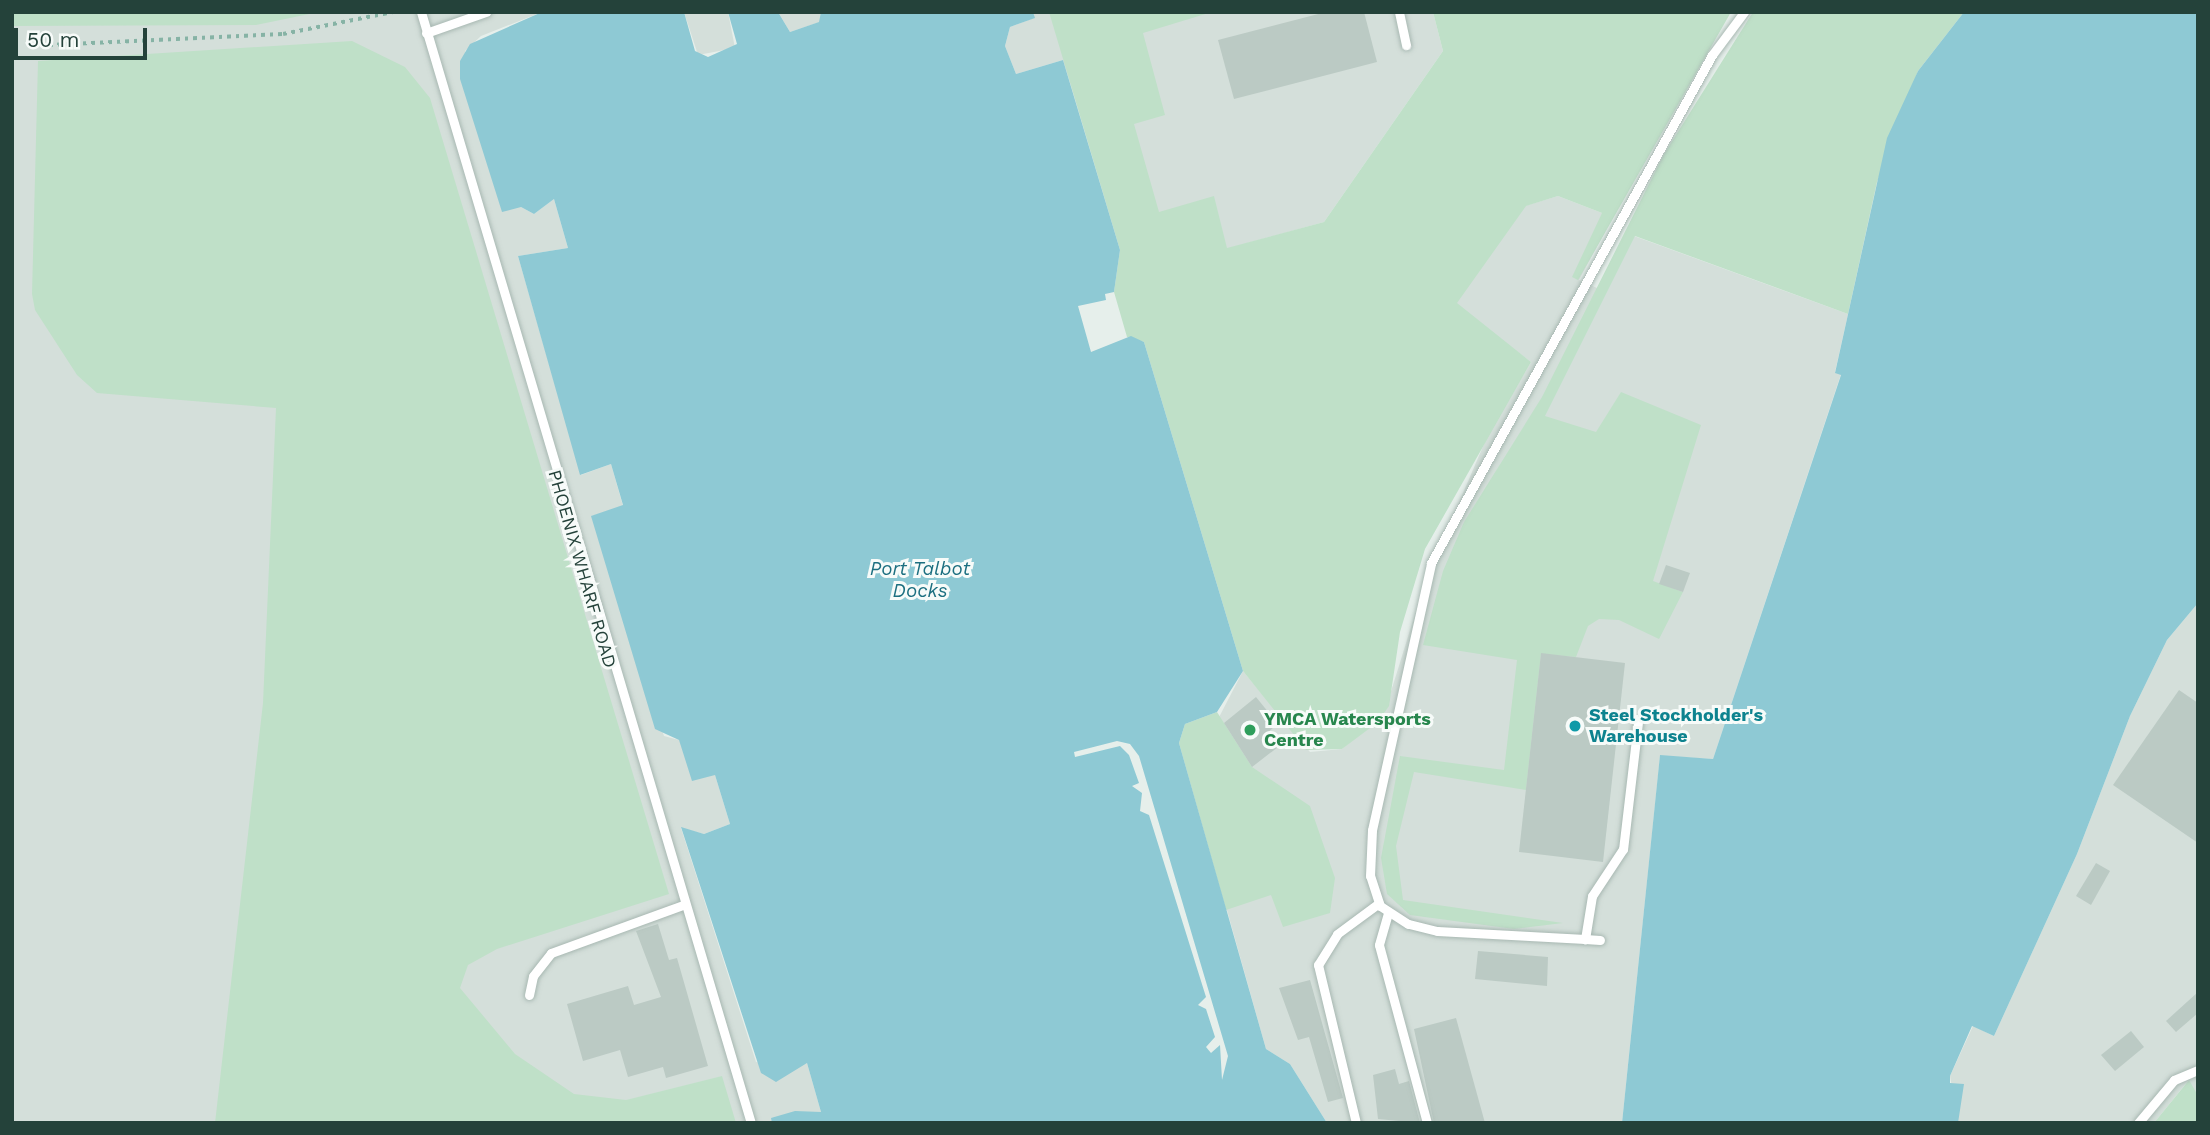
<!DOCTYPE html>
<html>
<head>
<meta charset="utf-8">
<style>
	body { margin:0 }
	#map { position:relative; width:2210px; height:1135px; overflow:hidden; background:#e6efeb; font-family:"Work Sans",sans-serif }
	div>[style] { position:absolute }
	.built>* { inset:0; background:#d4dfda }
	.green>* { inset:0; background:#bfe0c8 }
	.water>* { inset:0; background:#8ec9d4 }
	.pier>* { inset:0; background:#e6efeb }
	.building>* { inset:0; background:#bbcac4 }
	.path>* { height:3.5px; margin-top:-1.75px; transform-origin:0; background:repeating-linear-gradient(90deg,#86b3a5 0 3.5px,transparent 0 8.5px) }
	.roads { filter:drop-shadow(0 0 2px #a8b8b2) drop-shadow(0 0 2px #a8b8b2) }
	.lane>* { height:9px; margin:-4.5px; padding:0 4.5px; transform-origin:4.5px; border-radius:4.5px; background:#fff }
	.dots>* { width:19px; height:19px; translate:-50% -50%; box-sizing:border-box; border:4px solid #f7fbf9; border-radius:50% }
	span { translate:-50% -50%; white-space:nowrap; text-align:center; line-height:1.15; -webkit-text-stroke:6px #f7fbf9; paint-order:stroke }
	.street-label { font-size:18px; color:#24423a }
	.culture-label { font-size:18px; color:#0d838f; font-weight:700 }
	.left { translate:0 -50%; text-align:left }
	.leisure-label { font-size:18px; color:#27864d; font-weight:700 }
	.water-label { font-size:19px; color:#1c6f80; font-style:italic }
	.frame { position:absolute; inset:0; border:14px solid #24423a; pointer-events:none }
	.scale { position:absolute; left:14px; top:28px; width:133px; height:32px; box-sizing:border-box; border:4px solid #24423a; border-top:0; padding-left:9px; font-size:21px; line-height:24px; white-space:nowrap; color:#24423a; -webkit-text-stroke:5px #f7fbf9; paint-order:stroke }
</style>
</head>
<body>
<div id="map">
	<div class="built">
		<div style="clip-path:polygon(12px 12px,542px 12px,481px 36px,465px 51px,521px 207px,534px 214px,554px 199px,568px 248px,518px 256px,581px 475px,611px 464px,623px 506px,592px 516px,664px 736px,679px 740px,715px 775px,730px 824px,704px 834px,681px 828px,756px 1062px,790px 1069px,807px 1063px,821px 1112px,772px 1123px,12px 1123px)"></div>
		<div style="clip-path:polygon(684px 12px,728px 12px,735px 48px,698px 55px)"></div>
		<div style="clip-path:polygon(778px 12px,821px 12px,820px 22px,790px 32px)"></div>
		<div style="clip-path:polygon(1033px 12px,1433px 12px,1443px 51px,1324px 222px,1132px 275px,1063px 60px,1016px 74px,1005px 46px,1010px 27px,1034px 18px)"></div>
		<div style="clip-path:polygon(1558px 196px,1602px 213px,1605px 232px,1579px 280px,1597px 288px,1634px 236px,1848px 314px,1835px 372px,1841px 374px,1713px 759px,1660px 756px,1622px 1123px,1327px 1123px,1290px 1064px,1266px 1049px,1189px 775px,1243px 671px,1310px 752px,1342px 749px,1384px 714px,1425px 582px,1487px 437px,1531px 362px,1381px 250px)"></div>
		<div style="clip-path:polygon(2198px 603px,2198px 1099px,2188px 1081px,2154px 1123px,1958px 1123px,1950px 1076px,1973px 1026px,1994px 1036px,2077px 854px,2130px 716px,2167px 640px)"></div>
	</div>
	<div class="green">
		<div style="clip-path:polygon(12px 12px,319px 12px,256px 25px,12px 26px)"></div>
		<div style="clip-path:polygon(1049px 12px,1212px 12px,1143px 33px,1165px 115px,1134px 124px,1159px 212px,1214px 196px,1227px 248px,1324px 222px,1443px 51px,1433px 12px,1731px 12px,1578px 280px,1572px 277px,1602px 213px,1558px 196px,1526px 206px,1457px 303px,1531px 362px,1425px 549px,1400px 632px,1389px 706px,1378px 722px,1342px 749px,1306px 750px,1243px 671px,1144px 342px,1127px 337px,1114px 292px,1120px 250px)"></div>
		<div style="clip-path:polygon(1753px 12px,1964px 12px,1918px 71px,1877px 182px,1848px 314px,1635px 236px,1545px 416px,1596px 432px,1621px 392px,1701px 425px,1653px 581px,1683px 592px,1659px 639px,1619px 620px,1599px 619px,1588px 626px,1576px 657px,1541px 654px,1526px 790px,1414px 772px,1396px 846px,1403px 900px,1563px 923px,1514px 929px,1410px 915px,1387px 894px,1381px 858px,1400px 756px,1504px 770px,1517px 660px,1423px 645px,1443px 571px,1464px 522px,1542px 397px,1664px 154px)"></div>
		<div style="clip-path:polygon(352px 41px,405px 67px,430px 98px,669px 894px,497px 949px,468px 965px,460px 988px,515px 1054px,574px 1094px,626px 1100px,722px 1076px,736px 1123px,215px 1123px,263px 703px,276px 408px,97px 393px,77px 375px,35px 310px,32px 294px,38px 61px)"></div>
		<div style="clip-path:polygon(1217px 712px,1252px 767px,1310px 806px,1335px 878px,1330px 913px,1283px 927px,1271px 895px,1226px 910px,1179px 743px,1185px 724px)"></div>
		<div style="clip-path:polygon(2189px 1080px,2197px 1094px,2198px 1123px,2154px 1123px)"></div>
	</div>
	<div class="water">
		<div style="clip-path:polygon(542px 12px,684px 12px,695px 51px,708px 57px,737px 44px,728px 12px,778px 12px,790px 32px,819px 22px,821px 12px,1033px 12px,1035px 18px,1010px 27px,1005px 46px,1016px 74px,1063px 60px,1120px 250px,1114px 292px,1105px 294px,1106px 300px,1078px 306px,1091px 352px,1131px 336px,1144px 342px,1243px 671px,1217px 712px,1185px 724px,1179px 743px,1266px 1049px,1290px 1064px,1327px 1123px,772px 1123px,771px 1118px,795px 1111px,821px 1112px,807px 1063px,776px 1082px,761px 1073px,681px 827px,704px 834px,730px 824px,715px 775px,692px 781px,679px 740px,655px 729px,591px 516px,623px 505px,611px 464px,580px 475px,518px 256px,568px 248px,554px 199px,534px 214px,521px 207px,502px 212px,460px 79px,460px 61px,470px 44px)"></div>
		<div style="clip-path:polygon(1964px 12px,2198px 12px,2198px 603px,2167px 640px,2130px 716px,2077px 854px,1994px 1036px,1972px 1026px,1950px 1076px,1950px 1083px,1964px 1084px,1958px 1123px,1622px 1123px,1660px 755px,1713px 759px,1841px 375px,1835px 373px,1887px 138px,1918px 71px)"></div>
	</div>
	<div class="pier">
		<div style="clip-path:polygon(1117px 741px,1130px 744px,1139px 756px,1228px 1056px,1222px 1080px,1220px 1045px,1211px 1053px,1206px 1047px,1215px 1037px,1206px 1009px,1198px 1005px,1206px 997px,1149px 815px,1140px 811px,1142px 793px,1132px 786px,1139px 783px,1129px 755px,1120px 746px,1075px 757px,1074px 752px)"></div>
	</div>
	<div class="building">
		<div style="clip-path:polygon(1326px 12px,1364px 12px,1377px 62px,1234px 99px,1218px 40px)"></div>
		<div style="clip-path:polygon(1666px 565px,1690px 573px,1683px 592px,1659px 584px)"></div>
		<div style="clip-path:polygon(1541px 653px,1625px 663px,1603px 862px,1519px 852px)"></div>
		<div style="clip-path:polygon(2179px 690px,2198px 703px,2198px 843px,2113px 785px)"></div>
		<div style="clip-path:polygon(1256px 697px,1269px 713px,1274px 727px,1267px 733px,1278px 747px,1252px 767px,1224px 723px)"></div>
		<div style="clip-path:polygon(2096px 863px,2110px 871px,2091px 905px,2076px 896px)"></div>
		<div style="clip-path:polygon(658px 924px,669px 960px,677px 958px,708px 1066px,666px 1078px,663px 1067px,628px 1077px,620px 1050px,583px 1061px,567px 1004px,628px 986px,634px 1005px,661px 997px,636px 931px)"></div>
		<div style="clip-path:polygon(1478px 951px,1548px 957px,1547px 986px,1475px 979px)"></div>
		<div style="clip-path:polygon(1310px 980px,1343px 1098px,1328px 1102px,1309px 1037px,1298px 1040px,1279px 988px)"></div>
		<div style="clip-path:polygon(2198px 992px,2198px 1013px,2176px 1032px,2166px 1021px)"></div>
		<div style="clip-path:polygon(1456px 1018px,1485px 1123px,1434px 1123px,1414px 1029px)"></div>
		<div style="clip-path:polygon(2131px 1031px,2144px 1047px,2115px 1071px,2101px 1055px)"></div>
		<div style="clip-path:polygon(1395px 1069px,1399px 1084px,1409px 1081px,1420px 1123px,1378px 1119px,1373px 1075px)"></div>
	</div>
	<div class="path">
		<div style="left:49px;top:45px;width:234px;rotate:-2.7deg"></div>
		<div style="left:283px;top:34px;width:112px;rotate:-11.3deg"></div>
	</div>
	<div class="roads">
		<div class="lane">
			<div style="left:421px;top:12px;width:1159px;rotate:73.46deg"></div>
			<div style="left:1399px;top:12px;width:34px;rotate:78deg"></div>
			<div style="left:426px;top:33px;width:64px;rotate:-19.3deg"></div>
			<div style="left:1638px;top:722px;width:128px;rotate:96.7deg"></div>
			<div style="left:1623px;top:849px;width:56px;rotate:123.4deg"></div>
			<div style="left:1592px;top:896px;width:44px;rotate:99.2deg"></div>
			<div style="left:1585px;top:939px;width:148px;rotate:-176.9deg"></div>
			<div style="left:1437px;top:931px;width:30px;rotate:-166deg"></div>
			<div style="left:1408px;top:924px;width:33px;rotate:-147deg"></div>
			<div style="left:1380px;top:906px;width:32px;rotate:-108deg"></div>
			<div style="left:1370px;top:876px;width:46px;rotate:-87.5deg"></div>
			<div style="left:1372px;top:830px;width:273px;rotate:-77.5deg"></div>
			<div style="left:1431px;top:563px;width:581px;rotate:-61.05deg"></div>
			<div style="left:1712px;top:55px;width:54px;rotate:-53.3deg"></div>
			<div style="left:1388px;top:913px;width:33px;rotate:106deg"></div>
			<div style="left:1379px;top:945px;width:184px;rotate:74.9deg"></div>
			<div style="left:1585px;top:939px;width:15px;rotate:4deg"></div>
			<div style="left:529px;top:995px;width:19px;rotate:-78deg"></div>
			<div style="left:533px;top:976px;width:29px;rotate:-52deg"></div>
			<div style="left:551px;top:953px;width:140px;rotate:-20deg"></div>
			<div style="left:1356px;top:1123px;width:163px;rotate:-103.5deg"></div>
			<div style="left:1318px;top:965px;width:36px;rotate:-58deg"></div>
			<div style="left:1337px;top:934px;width:52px;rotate:-36.4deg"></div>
			<div style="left:2138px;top:1123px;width:56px;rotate:-50.1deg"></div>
			<div style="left:2174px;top:1080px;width:26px;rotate:-23deg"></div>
		</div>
	</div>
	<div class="dots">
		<div style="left:1575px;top:726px;background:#0f9aa8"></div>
		<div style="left:1250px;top:730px;background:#2e9e5b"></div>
	</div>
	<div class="street-label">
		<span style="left:582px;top:569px;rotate:74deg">PHOENIX WHARF ROAD</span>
	</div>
	<div class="culture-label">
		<span class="left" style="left:1589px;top:726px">Steel Stockholder's<br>Warehouse</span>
	</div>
	<div class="leisure-label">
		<span class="left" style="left:1264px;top:730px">YMCA Watersports<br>Centre</span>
	</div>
	<div class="water-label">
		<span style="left:920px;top:580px">Port Talbot<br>Docks</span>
	</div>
	<div class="frame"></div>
	<div class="scale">50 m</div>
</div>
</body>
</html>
